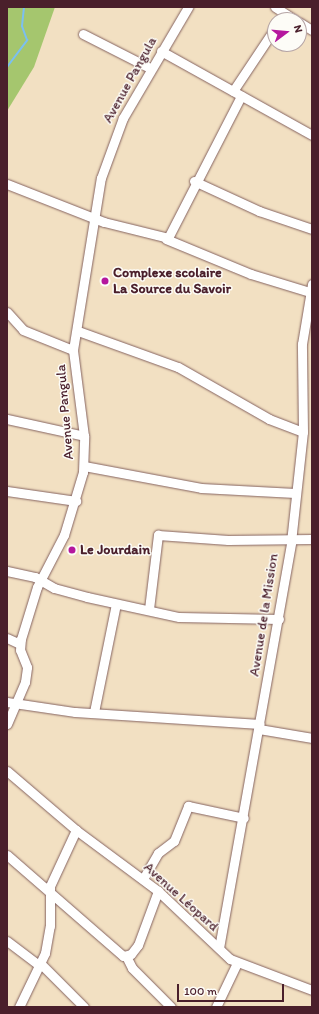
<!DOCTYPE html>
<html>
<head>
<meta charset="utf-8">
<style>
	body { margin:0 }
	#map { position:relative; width:319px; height:1014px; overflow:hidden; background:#f2e0c2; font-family:Itim,sans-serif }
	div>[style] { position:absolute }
	.green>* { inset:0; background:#a5c66e }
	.stream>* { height:2px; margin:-1px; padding:0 1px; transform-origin:1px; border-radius:1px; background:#7bbff1 }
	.roads { filter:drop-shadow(0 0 1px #856360) drop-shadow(0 0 1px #856360) }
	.minor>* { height:9px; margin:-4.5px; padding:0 4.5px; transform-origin:4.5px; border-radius:4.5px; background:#fff }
	.dots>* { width:11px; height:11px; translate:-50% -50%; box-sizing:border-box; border:2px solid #fdfcf7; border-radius:50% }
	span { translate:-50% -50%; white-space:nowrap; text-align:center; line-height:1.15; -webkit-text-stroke:3px #fdfcf7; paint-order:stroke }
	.street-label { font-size:14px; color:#4a1f2b }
	.poi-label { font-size:14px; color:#4a1f2b; font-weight:700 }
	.left { translate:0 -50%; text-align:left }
	.frame { position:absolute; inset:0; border:8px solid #4a1f2b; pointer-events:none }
	.north { position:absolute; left:267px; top:12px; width:40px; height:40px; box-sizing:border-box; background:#fdfcf7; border:1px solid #b5a4a5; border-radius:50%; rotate:74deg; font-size:11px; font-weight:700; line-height:16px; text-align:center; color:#4a1f2b }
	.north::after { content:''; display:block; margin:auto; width:14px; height:18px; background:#b5179e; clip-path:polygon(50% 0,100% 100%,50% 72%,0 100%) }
	.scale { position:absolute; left:177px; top:984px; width:107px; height:18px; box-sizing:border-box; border:2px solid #4a1f2b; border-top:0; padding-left:5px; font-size:12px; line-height:14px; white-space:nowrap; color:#4a1f2b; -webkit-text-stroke:3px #fdfcf7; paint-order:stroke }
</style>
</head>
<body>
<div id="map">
	<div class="green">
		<div style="clip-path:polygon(7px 7px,55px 7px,34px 67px,7px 111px)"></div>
	</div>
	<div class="stream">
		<div style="left:7px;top:67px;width:34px;rotate:-53deg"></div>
		<div style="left:27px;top:40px;width:15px;rotate:-110deg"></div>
		<div style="left:22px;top:26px;width:19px;rotate:-84deg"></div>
	</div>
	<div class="roads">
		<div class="minor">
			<div style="left:275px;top:7px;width:24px;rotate:33deg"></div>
			<div style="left:299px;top:22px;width:15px;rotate:32deg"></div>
			<div style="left:83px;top:34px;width:75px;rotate:26.9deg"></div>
			<div style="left:161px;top:51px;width:173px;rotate:29.1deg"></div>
			<div style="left:233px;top:91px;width:76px;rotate:-56.3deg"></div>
			<div style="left:194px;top:181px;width:72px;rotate:24.8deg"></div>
			<div style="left:259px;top:211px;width:56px;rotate:18.8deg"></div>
			<div style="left:7px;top:184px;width:104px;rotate:21.4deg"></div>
			<div style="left:104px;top:222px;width:66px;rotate:14deg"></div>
			<div style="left:168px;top:238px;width:160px;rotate:-62.8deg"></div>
			<div style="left:166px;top:239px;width:92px;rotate:22.4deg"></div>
			<div style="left:251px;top:274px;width:62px;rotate:17deg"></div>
			<div style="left:7px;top:312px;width:24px;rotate:48deg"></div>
			<div style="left:23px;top:330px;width:54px;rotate:21.8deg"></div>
			<div style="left:78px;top:331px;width:106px;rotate:19.8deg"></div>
			<div style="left:178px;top:367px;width:105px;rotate:29.7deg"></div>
			<div style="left:269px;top:419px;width:36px;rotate:21deg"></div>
			<div style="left:7px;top:419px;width:79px;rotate:12.4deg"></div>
			<div style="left:84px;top:466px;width:119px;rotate:10.6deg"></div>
			<div style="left:201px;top:488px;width:94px;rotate:3deg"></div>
			<div style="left:7px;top:491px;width:70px;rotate:8.2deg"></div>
			<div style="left:7px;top:571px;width:29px;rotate:12deg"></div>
			<div style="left:35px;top:577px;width:22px;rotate:30deg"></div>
			<div style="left:54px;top:588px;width:34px;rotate:15deg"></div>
			<div style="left:87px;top:597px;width:94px;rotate:12.3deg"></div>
			<div style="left:179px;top:617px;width:100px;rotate:1.1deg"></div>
			<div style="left:149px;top:609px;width:75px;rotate:-83.1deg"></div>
			<div style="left:158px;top:535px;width:70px;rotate:4.1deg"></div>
			<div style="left:228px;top:540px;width:84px;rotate:-0.7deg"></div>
			<div style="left:7px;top:638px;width:14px;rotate:25deg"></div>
			<div style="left:7px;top:702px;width:69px;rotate:8.4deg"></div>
			<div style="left:75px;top:712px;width:185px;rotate:3.7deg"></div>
			<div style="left:94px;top:712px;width:110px;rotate:-78.5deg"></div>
			<div style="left:7px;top:724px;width:46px;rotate:-66.8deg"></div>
			<div style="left:25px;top:682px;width:15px;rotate:-82deg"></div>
			<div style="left:27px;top:667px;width:18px;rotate:-112deg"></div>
			<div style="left:20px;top:650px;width:11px;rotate:-85deg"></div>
			<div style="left:21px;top:639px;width:54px;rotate:-72.9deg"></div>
			<div style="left:37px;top:587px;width:59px;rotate:-62.6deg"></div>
			<div style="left:64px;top:535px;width:66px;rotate:-73.2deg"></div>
			<div style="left:83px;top:472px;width:36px;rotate:-88deg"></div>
			<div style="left:84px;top:436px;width:87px;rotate:-97.3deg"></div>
			<div style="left:73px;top:350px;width:174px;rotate:-80.8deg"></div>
			<div style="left:101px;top:178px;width:64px;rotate:-69.9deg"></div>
			<div style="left:123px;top:118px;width:129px;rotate:-59.6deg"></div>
			<div style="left:259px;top:729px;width:54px;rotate:9.6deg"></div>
			<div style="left:7px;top:771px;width:91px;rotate:40.5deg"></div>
			<div style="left:76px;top:830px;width:102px;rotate:36.6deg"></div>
			<div style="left:158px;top:891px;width:99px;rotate:43.4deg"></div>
			<div style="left:230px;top:959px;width:88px;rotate:20.7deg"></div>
			<div style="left:7px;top:855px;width:154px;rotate:41deg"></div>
			<div style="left:123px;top:956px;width:8px;rotate:-14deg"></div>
			<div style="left:131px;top:954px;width:11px;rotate:-52deg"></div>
			<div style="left:138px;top:945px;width:58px;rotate:-69.7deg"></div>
			<div style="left:143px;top:879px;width:30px;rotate:-60deg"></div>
			<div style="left:158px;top:853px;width:20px;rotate:-37deg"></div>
			<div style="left:174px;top:841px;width:38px;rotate:-68deg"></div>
			<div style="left:188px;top:806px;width:57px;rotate:12.1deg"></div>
			<div style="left:7px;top:941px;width:41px;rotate:37.1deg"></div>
			<div style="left:219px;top:948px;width:412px;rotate:-79.9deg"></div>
			<div style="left:291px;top:542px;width:111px;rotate:-83.8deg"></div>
			<div style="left:303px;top:432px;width:88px;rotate:-90.7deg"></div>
			<div style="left:302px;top:344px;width:61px;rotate:-80.5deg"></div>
			<div style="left:126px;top:956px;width:13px;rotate:63deg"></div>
			<div style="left:132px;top:968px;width:55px;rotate:45deg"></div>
			<div style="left:41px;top:964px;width:61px;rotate:45deg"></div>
			<div style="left:19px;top:1007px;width:60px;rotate:-64.3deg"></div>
			<div style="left:45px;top:953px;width:27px;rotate:-80deg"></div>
			<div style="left:50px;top:926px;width:40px;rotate:-90deg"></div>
			<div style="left:50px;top:886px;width:62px;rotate:-65.1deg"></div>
			<div style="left:216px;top:1007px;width:49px;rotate:-64.5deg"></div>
		</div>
	</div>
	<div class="dots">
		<div style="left:105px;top:281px;background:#b5179e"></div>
		<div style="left:72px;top:550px;background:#b5179e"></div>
	</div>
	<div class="street-label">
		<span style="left:130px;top:80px;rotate:-61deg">Avenue Pangula</span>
		<span style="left:65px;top:412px;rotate:-95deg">Avenue Pangula</span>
		<span style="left:264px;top:615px;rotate:-81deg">Avenue de la Mission</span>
		<span style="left:181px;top:897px;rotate:42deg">Avenue Léopard</span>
	</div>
	<div class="poi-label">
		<span class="left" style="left:113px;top:281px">Complexe scolaire<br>La Source du Savoir</span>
		<span class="left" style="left:80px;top:550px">Le Jourdain</span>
	</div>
	<div class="frame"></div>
	<div class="north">N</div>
	<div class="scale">100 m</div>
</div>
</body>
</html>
